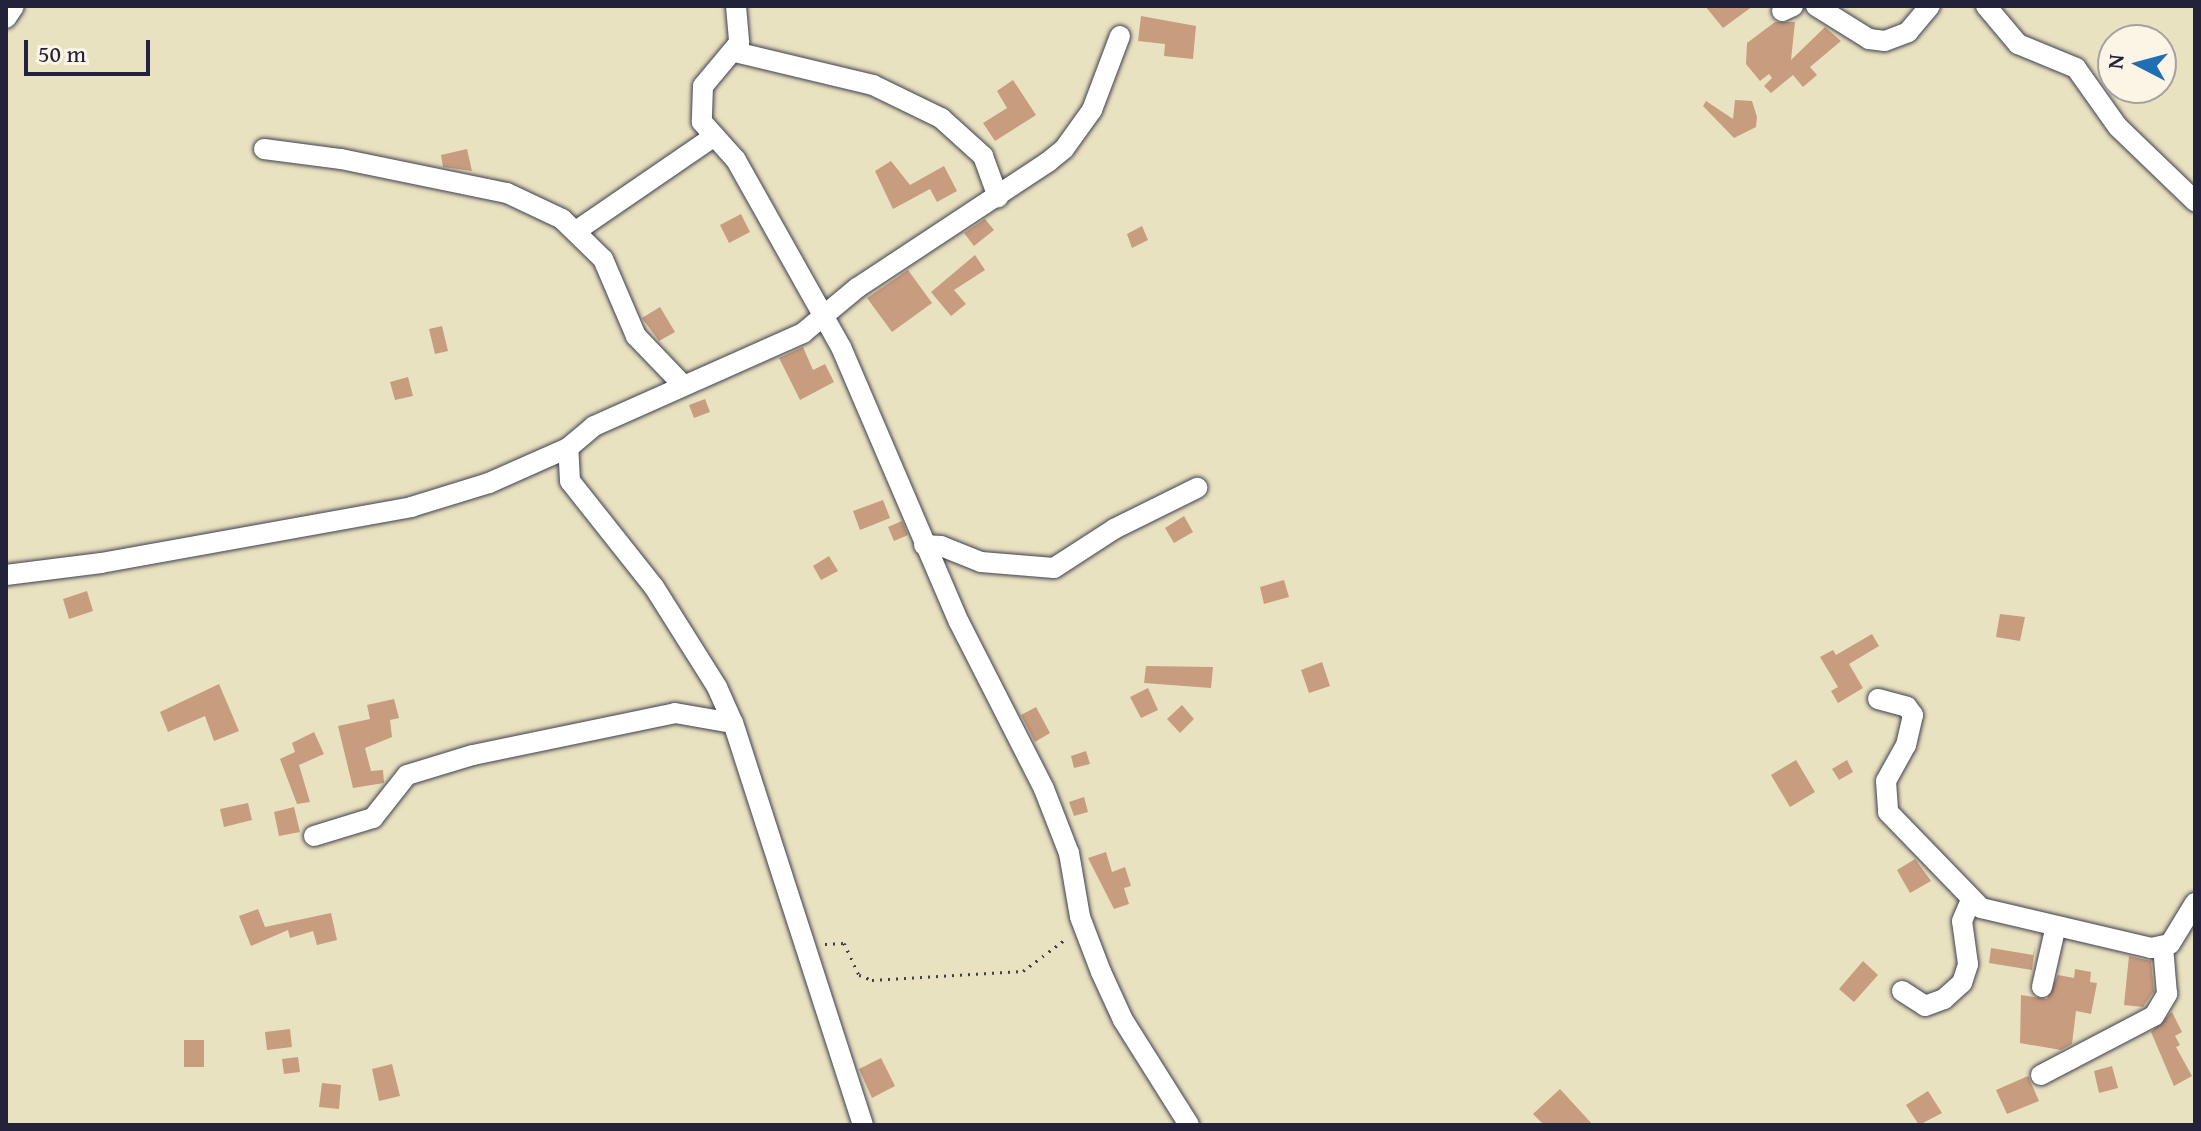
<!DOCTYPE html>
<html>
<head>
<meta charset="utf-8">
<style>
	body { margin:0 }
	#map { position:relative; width:2201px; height:1131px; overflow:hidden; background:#e9e2c0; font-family:"Gentium Book Plus",serif }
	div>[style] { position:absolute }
	.building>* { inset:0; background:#c79c7f }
	.path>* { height:3px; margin-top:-1.5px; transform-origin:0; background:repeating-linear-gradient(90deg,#403f4f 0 2px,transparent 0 8px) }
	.roads { filter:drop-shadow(0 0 2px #403f4f) drop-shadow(0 0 2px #403f4f) }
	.street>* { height:20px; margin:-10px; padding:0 10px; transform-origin:10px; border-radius:10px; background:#fff }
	span { translate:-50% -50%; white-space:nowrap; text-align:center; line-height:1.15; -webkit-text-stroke:6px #fcf5e5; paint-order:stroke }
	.frame { position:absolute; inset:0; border:8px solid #22223b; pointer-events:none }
	.north { position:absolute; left:2097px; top:24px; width:80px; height:80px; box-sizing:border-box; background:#fcf5e5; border:2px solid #a5a1a1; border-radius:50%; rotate:276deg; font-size:22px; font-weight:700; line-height:32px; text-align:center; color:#22223b }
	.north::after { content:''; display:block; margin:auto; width:28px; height:36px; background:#1f6fb2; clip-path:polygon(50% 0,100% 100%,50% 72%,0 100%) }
	.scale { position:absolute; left:24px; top:40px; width:126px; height:36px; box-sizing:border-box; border:4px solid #22223b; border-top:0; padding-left:10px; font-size:24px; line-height:28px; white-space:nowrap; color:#22223b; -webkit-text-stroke:6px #fcf5e5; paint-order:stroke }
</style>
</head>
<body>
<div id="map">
	<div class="building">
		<div style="clip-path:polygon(1705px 6px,1753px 6px,1723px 28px)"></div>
		<div style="clip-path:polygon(1141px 16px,1196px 26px,1193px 59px,1164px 56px,1165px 44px,1138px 41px)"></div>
		<div style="clip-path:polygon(1775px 22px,1795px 22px,1791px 60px,1825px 27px,1841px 41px,1810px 67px,1817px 75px,1803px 87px,1793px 75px,1771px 93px,1764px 86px,1772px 78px,1769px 74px,1760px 81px,1746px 64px,1747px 43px)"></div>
		<div style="clip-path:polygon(1013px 80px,1036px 115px,995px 141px,983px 123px,1007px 108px,997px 91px)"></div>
		<div style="clip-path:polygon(1735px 100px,1752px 101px,1757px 117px,1756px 127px,1734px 138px,1703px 106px,1706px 101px,1733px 119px)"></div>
		<div style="clip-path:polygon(467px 149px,472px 171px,443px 167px,441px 155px)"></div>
		<div style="clip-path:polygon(891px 161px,910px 185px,944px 166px,957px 191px,937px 202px,930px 189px,893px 209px,875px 171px)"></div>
		<div style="clip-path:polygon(741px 214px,750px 232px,729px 243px,720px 225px)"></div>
		<div style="clip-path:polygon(985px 219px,994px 230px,974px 246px,964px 233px)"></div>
		<div style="clip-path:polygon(1142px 226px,1148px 240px,1132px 248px,1127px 234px)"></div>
		<div style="clip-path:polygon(975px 255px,985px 270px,954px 290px,966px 304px,951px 316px,931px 292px)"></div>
		<div style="clip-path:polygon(908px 270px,932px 303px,892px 332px,867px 298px)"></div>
		<div style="clip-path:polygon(660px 307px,675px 332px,659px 341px,642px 318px)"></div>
		<div style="clip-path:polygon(442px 326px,448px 351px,435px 354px,429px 329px)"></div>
		<div style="clip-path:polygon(803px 347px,813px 370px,825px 364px,834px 382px,800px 400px,779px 358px)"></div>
		<div style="clip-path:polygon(408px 377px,413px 396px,395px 400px,390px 382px)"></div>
		<div style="clip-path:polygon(705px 399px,710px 412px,694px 418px,689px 405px)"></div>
		<div style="clip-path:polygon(883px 500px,890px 518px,860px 530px,853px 511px)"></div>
		<div style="clip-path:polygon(1184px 516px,1193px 532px,1174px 543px,1165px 528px)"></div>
		<div style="clip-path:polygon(902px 521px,908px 535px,894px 541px,888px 527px)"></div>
		<div style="clip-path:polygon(829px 556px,838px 571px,821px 580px,813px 566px)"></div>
		<div style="clip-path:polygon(1284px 580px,1289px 597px,1264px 604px,1260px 587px)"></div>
		<div style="clip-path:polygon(87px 591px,93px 611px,69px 619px,63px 599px)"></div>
		<div style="clip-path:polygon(2000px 614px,2025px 617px,2020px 641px,1996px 637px)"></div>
		<div style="clip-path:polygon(1872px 634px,1879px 646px,1849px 664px,1863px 688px,1838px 703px,1831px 691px,1838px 687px,1820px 657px,1833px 650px,1836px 655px)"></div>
		<div style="clip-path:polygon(1322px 662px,1330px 686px,1309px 693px,1301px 670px)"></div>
		<div style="clip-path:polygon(1146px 666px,1213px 667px,1211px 688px,1144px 683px)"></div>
		<div style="clip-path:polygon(219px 684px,239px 731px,214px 741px,205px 716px,168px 732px,160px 712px)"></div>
		<div style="clip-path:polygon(1148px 688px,1158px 710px,1141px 718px,1130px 697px)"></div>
		<div style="clip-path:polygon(394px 699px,399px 718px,390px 720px,392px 737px,365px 748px,371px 771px,383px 770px,384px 783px,353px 788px,338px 726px,370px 719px,367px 705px)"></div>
		<div style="clip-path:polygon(1182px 705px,1194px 719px,1180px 733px,1167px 719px)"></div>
		<div style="clip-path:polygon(1036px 707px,1050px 733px,1035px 742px,1021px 715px)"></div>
		<div style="clip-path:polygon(314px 732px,324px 754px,299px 765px,310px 802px,297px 804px,280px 759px,295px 752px,292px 743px)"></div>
		<div style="clip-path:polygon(1086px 751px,1090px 764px,1074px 768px,1071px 756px)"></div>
		<div style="clip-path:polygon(1796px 760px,1815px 792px,1790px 807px,1771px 775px)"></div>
		<div style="clip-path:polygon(1847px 760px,1853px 772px,1839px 780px,1832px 769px)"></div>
		<div style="clip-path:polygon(1084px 797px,1088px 812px,1074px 816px,1069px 802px)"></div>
		<div style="clip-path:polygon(248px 803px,252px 820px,224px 827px,220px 809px)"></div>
		<div style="clip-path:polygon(294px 807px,300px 832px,279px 836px,274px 812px)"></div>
		<div style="clip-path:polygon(1106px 852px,1112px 872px,1125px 867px,1131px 886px,1124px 888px,1129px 904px,1114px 909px,1088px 858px)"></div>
		<div style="clip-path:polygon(1915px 859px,1931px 881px,1910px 893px,1897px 870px)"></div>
		<div style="clip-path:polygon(258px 909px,265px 927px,331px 913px,337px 940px,317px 945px,313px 931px,290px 938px,288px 930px,251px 946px,239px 916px)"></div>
		<div style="clip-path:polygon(2035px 946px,2032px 970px,1989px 963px,1991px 948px,2033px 955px)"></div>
		<div style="clip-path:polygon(2129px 956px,2151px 961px,2154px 991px,2143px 1007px,2124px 1005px)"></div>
		<div style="clip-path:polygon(1863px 961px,1878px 975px,1854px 1002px,1839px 989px)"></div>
		<div style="clip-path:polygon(2075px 969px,2091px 972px,2090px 982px,2097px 983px,2091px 1014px,2076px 1011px,2072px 1044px,2061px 1050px,2020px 1043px,2021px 995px,2047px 999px,2058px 975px,2074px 978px)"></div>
		<div style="clip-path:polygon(2172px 1012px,2182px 1032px,2175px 1036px,2180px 1045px,2176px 1047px,2192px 1076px,2174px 1086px,2151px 1032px)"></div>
		<div style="clip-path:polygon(290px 1029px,292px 1047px,267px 1050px,265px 1032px)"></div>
		<div style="clip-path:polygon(184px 1040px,204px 1040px,204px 1067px,184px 1067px)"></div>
		<div style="clip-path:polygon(298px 1057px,300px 1072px,284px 1074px,282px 1059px)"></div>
		<div style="clip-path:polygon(881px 1058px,895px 1086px,872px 1098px,859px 1069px)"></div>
		<div style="clip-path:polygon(392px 1064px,400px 1096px,379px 1101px,372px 1069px)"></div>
		<div style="clip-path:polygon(2112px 1066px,2118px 1088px,2099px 1093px,2094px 1071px)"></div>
		<div style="clip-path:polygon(2028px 1076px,2039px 1101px,2007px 1114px,1996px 1090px)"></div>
		<div style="clip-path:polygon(322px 1083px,341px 1085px,339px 1109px,319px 1107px)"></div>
		<div style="clip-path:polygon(1560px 1089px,1593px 1125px,1544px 1125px,1533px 1114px)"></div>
		<div style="clip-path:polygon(1928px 1091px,1942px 1113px,1919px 1125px,1906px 1105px)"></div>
	</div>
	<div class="path">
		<div style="left:825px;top:944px;width:19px;rotate:-3deg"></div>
		<div style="left:844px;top:943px;width:35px;rotate:65deg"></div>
		<div style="left:859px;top:975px;width:14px;rotate:21deg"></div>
		<div style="left:872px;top:980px;width:151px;rotate:-3.4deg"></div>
		<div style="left:1023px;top:971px;width:55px;rotate:-36.9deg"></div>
	</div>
	<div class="roads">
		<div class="street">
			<div style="left:736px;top:6px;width:37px;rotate:85deg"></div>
			<div style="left:739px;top:43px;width:56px;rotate:129.9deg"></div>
			<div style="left:703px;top:86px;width:36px;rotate:92deg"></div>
			<div style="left:702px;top:122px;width:51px;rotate:48.2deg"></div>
			<div style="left:736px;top:160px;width:214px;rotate:60.7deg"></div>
			<div style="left:841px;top:347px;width:299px;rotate:66.8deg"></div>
			<div style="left:959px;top:622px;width:187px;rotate:63deg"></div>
			<div style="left:1044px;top:789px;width:69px;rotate:68.7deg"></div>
			<div style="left:1069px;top:853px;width:65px;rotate:80.2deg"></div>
			<div style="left:1080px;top:917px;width:59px;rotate:69.1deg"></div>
			<div style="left:1101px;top:972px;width:53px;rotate:65.4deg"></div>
			<div style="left:1123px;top:1020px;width:124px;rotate:57.8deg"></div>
			<div style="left:1816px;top:6px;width:62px;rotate:31.9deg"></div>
			<div style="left:1869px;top:39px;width:16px;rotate:7deg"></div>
			<div style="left:1885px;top:41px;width:25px;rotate:-21deg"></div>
			<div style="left:1908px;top:32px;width:34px;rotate:-50deg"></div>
			<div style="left:1986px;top:6px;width:50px;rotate:49.9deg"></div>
			<div style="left:2018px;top:44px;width:63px;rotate:22.5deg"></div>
			<div style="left:2076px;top:68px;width:72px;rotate:54.6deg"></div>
			<div style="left:2118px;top:127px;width:107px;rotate:43.9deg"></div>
			<div style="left:1782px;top:11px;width:12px;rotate:-24deg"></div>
			<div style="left:6px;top:18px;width:14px;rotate:-56deg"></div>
			<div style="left:735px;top:52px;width:142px;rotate:13.4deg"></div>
			<div style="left:873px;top:85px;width:76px;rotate:25.9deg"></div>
			<div style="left:941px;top:118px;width:57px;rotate:42.1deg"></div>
			<div style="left:983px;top:156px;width:44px;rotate:69.9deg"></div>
			<div style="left:264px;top:149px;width:78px;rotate:7.4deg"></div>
			<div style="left:341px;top:159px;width:169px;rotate:11.6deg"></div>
			<div style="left:507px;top:193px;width:61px;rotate:25.3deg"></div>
			<div style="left:562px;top:219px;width:57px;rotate:44.3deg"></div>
			<div style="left:603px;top:259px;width:84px;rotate:66.8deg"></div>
			<div style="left:636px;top:336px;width:66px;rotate:46.2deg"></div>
			<div style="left:576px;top:231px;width:168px;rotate:-34.4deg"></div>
			<div style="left:924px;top:545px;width:17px;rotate:3deg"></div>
			<div style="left:941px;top:546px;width:43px;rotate:21.8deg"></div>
			<div style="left:981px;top:562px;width:73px;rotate:4.7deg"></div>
			<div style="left:1054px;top:568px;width:72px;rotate:-33deg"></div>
			<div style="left:1114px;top:529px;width:93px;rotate:-26.3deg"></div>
			<div style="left:6px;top:575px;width:96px;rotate:-7.2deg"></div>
			<div style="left:101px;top:563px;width:315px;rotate:-10.2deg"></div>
			<div style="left:411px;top:507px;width:82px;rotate:-17.1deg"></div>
			<div style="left:489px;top:483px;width:86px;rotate:-23.9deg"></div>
			<div style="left:1878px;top:699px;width:30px;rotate:15deg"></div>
			<div style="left:1907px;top:707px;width:10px;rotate:53deg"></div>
			<div style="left:1913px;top:715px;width:31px;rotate:103deg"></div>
			<div style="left:1906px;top:745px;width:41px;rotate:119.1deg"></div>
			<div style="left:1886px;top:781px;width:31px;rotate:86deg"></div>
			<div style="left:1888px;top:812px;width:134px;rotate:45.9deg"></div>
			<div style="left:1981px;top:908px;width:175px;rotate:13.2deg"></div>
			<div style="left:2151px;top:948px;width:19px;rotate:-12deg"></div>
			<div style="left:2170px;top:944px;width:48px;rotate:-58.6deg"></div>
			<div style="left:314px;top:836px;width:62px;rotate:-17deg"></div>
			<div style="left:373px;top:818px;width:55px;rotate:-51.7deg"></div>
			<div style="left:407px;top:775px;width:69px;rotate:-16.9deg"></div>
			<div style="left:473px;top:755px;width:206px;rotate:-11.7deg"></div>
			<div style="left:675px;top:713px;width:59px;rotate:9.8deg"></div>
			<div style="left:2042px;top:987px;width:58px;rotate:-77.2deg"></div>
			<div style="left:1902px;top:991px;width:27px;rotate:33deg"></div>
			<div style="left:1925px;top:1006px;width:20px;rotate:-20deg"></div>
			<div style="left:1944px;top:999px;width:24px;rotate:-42deg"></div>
			<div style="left:1962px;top:983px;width:20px;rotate:-72deg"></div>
			<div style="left:1968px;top:964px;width:43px;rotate:-97.9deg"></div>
			<div style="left:1962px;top:921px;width:23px;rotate:-67deg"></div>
			<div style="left:2041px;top:1075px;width:127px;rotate:-27.6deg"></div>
			<div style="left:2154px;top:1016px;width:26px;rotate:-59deg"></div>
			<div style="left:2167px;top:994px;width:48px;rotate:-94.8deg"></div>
			<div style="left:863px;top:1125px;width:422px;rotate:-107.9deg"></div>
			<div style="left:733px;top:723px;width:39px;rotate:-114deg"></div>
			<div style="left:717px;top:687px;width:118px;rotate:-122.2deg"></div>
			<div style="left:654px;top:587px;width:135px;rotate:-128.4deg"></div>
			<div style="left:570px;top:481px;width:33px;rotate:-93deg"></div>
			<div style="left:568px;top:448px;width:34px;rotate:-40deg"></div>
			<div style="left:594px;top:426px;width:229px;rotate:-24deg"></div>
			<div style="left:803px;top:333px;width:70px;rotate:-39.8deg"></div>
			<div style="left:857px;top:288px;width:229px;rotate:-33.4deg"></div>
			<div style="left:1048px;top:162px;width:21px;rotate:-39deg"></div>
			<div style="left:1064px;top:149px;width:48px;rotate:-54.3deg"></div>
			<div style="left:1092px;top:110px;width:79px;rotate:-69.3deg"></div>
		</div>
	</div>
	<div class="frame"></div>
	<div class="north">N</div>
	<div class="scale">50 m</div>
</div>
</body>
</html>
